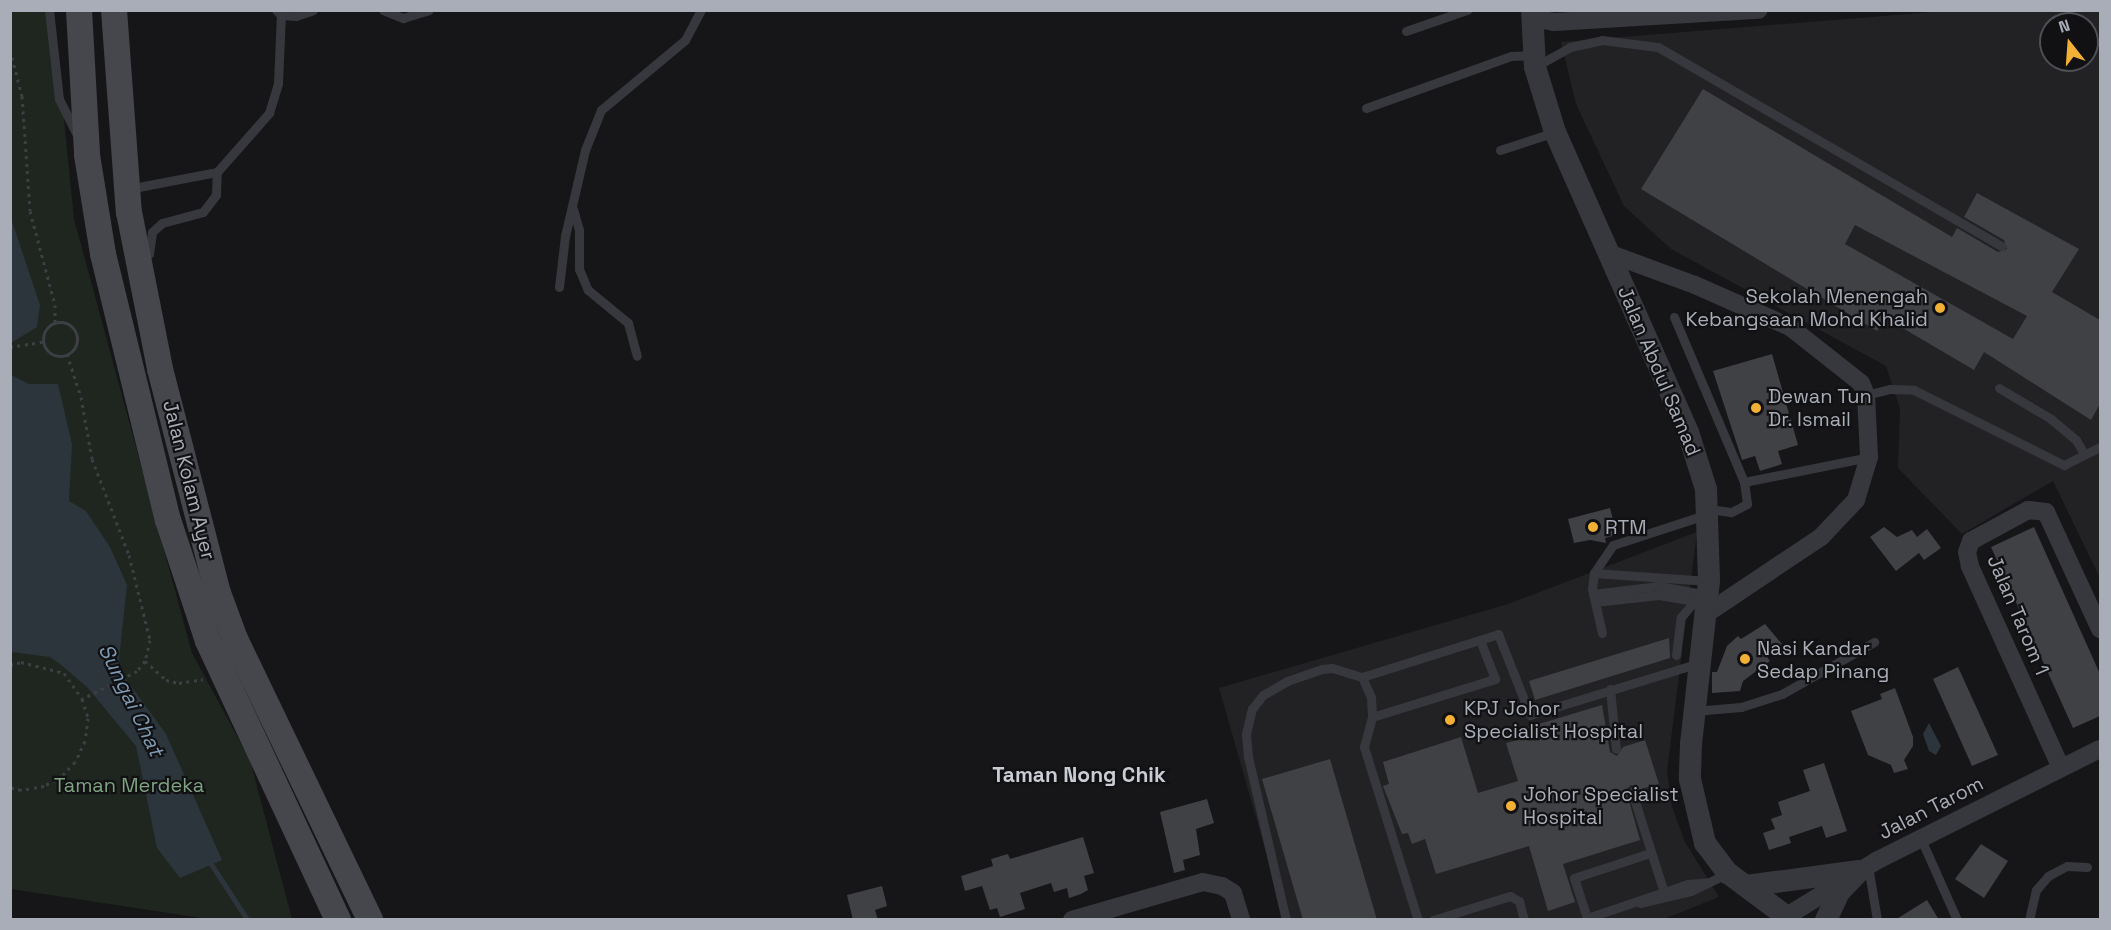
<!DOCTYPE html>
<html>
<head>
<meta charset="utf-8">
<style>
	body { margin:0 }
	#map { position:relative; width:2111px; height:930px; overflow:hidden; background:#161618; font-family:"Space Grotesk",sans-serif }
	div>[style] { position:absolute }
	.built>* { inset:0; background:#222225 }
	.green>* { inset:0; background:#1e261f }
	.water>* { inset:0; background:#2c353c }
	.stream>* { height:4.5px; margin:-2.25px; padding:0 2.25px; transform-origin:2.25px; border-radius:2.25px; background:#2c353c }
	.building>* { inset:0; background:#404145 }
	.path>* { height:3px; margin-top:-1.5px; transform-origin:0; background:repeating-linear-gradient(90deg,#3d3f44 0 3px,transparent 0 7.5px) }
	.path>.ring { margin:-1.5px; padding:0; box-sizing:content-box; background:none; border:3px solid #3d3f44; border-radius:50% }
	.service>* { height:9px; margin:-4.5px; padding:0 4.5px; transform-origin:4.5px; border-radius:4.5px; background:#37383d }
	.minor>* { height:18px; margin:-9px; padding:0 9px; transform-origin:9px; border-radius:9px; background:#37383d }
	.tertiary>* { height:22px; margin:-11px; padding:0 11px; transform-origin:11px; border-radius:11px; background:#37383d }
	.secondary>* { height:26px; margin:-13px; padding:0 13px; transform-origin:13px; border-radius:13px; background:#45474d }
	.dots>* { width:16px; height:16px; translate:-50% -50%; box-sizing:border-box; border:3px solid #111113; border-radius:50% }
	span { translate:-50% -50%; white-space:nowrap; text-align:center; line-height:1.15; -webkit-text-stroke:4.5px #111113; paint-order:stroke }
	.poi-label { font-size:20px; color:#a8adb8 }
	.right { translate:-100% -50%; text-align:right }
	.left { translate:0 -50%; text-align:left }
	.street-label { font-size:20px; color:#a8adb8 }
	.park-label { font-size:20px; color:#7fa381 }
	.water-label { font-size:21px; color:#7f9bb3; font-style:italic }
	.neighbourhood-label { font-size:21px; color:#c9ccd4; font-weight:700 }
	.frame { position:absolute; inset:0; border:12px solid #a8adb8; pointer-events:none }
	.north { position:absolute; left:2039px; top:12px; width:60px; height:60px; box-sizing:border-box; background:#111113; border:2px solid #4d4f55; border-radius:50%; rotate:343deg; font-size:16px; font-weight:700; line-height:24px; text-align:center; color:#a8adb8 }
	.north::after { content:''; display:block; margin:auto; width:21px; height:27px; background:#f2b134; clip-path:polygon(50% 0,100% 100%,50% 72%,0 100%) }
</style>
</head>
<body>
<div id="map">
	<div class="built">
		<div style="clip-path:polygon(evenodd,1945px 11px,2100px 11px,2100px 578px,2053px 481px,1962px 534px,1898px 468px,1900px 409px,1886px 366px,1671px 249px,1624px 206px,1576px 104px,1561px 42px,1945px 11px,2051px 24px,2087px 24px,2087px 60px,2051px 60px,2051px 24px)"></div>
		<div style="clip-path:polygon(1697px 532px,1667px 771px,1672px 807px,1685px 842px,1719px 897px,1664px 919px,1285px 919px,1219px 688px,1508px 604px)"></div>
	</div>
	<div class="green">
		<div style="clip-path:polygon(53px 10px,74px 219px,192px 653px,250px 760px,292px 919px,208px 919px,11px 889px,10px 11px)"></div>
	</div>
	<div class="water">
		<div style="clip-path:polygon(10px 215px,40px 305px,37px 327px,11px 343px)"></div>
		<div style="clip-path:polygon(11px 375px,29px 384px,58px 384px,72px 444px,69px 501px,86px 511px,110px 547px,127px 585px,118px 668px,166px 734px,222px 860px,180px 878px,157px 848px,136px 746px,87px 687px,60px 664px,50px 657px,11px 652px)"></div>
		<div style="clip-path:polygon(1929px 723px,1941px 746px,1936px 755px,1929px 751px,1923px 734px)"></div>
	</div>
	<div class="stream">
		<div style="left:210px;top:862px;width:69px;rotate:56.8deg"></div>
	</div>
	<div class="building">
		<div style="clip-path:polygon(evenodd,1703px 89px,1952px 237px,1957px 228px,1998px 252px,2007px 249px,2004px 240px,1964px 217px,1977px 193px,2079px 249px,2052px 292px,2100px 320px,2100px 404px,2091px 420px,1984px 352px,1974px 370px,1884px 317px,1877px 331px,1641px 189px,1703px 89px,1855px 225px,2027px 316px,2013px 339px,1845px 244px,1855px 225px)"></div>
		<div style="clip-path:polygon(1772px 354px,1798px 445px,1778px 451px,1782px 464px,1760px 471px,1755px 456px,1742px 460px,1713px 371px)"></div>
		<div style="clip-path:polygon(1610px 508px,1617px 535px,1605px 538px,1606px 543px,1590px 540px,1574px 543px,1568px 519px)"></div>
		<div style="clip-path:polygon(1884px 527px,1897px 537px,1912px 530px,1917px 537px,1927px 529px,1941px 548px,1924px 560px,1919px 553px,1896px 571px,1870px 537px)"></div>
		<div style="clip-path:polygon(2034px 527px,2100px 674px,2100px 716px,2073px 728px,1991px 547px)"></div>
		<div style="clip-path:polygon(1765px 624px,1782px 644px,1766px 656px,1770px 661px,1743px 681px,1740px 691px,1712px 693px,1712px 672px,1717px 672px,1727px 646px,1738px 636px,1741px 639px)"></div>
		<div style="clip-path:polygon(1669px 638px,1670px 658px,1535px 700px,1529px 681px)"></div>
		<div style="clip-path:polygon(1958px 667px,1998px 755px,1972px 766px,1933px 679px)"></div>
		<div style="clip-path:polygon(1895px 688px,1913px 737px,1913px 746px,1904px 760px,1908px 769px,1894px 773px,1891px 765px,1868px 755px,1851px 711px,1882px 699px,1880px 694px)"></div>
		<div style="clip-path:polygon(1602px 705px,1610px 752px,1617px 756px,1623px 747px,1645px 740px,1659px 784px,1638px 790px,1631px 785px,1626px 790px,1640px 840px,1563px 864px,1575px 902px,1548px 911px,1529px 846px,1436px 874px,1425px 839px,1412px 844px,1408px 833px,1402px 834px,1383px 786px,1389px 784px,1383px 762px,1461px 737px,1478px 793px,1518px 781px,1506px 743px,1521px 739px,1519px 730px)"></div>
		<div style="clip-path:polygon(1330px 759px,1377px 920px,1303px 920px,1262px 779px)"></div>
		<div style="clip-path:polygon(1824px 763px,1847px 831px,1826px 838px,1822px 826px,1789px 837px,1791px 843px,1769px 850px,1763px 833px,1775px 829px,1771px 819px,1782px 815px,1778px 802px,1810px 791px,1803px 770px)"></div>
		<div style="clip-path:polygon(1207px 799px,1214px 823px,1196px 829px,1200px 855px,1183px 860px,1185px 870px,1174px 873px,1160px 812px)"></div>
		<div style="clip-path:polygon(1083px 837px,1094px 873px,1084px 876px,1088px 890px,1081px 894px,1069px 898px,1067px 888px,1054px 892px,1051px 883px,1020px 893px,1025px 909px,1000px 917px,997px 908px,990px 910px,982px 886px,965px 891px,961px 876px,993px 866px,991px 859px,1008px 854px,1010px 859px)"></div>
		<div style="clip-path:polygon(1981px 844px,2008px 861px,1984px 898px,1955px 879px)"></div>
		<div style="clip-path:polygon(882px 886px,887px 906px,875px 910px,878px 920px,853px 920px,847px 895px)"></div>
		<div style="clip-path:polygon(1927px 900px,1939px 920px,1895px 920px)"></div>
	</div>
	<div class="path">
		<div style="left:10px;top:50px;width:48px;rotate:75.4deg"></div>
		<div style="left:22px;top:96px;width:115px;rotate:86deg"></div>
		<div style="left:30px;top:211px;width:97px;rotate:75.1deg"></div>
		<div style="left:55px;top:305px;width:18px;rotate:90deg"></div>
		<div class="ring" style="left:43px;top:322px;width:31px;height:31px"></div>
		<div style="left:10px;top:347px;width:33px;rotate:-9deg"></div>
		<div style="left:67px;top:354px;width:45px;rotate:72deg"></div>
		<div style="left:81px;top:397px;width:63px;rotate:79.9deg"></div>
		<div style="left:92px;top:459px;width:103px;rotate:68.9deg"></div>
		<div style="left:129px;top:555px;width:88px;rotate:76.1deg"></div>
		<div style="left:150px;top:640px;width:22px;rotate:103deg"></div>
		<div style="left:145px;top:661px;width:13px;rotate:129deg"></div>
		<div style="left:137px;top:671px;width:62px;rotate:153deg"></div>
		<div style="left:145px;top:661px;width:28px;rotate:42deg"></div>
		<div style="left:166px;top:680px;width:13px;rotate:13deg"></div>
		<div style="left:179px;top:683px;width:24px;rotate:-9deg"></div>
		<div style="left:10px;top:665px;width:11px;rotate:-15deg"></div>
		<div style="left:21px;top:662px;width:44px;rotate:14.3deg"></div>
		<div style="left:64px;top:673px;width:32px;rotate:55deg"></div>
		<div style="left:82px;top:699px;width:20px;rotate:72deg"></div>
		<div style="left:88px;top:718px;width:23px;rotate:97deg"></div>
		<div style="left:85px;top:741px;width:23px;rotate:115deg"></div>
		<div style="left:75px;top:762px;width:19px;rotate:133deg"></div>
		<div style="left:62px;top:776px;width:21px;rotate:151deg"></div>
		<div style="left:44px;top:786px;width:23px;rotate:170deg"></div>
		<div style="left:21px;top:790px;width:11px;rotate:-165deg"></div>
	</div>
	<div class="service">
		<div style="left:49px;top:10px;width:90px;rotate:83.6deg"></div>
		<div style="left:59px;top:99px;width:42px;rotate:63.4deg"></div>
		<div style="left:276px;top:10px;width:7px;rotate:45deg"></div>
		<div style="left:281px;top:15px;width:15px;rotate:4deg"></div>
		<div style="left:296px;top:16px;width:18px;rotate:-19deg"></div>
		<div style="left:383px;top:10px;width:22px;rotate:22deg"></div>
		<div style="left:403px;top:18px;width:27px;rotate:-17deg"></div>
		<div style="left:1406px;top:31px;width:65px;rotate:-19deg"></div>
		<div style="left:1538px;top:65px;width:37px;rotate:-29deg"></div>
		<div style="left:1570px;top:47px;width:33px;rotate:-12deg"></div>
		<div style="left:1602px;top:40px;width:56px;rotate:7.1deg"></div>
		<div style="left:1658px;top:47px;width:397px;rotate:30.1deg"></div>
		<div style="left:1366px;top:108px;width:154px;rotate:-19.7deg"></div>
		<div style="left:1511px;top:56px;width:23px;rotate:-2deg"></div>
		<div style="left:1500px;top:150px;width:58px;rotate:-18.1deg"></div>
		<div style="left:128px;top:189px;width:91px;rotate:-10.8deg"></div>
		<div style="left:573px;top:209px;width:22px;rotate:74deg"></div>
		<div style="left:579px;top:230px;width:39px;rotate:90deg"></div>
		<div style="left:579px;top:269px;width:23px;rotate:67deg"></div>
		<div style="left:588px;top:290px;width:52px;rotate:39.5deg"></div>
		<div style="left:628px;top:323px;width:34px;rotate:75deg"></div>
		<div style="left:149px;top:254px;width:22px;rotate:-82deg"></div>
		<div style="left:152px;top:232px;width:13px;rotate:-42deg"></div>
		<div style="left:162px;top:223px;width:42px;rotate:-15deg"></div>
		<div style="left:203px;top:212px;width:21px;rotate:-53deg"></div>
		<div style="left:216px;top:195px;width:23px;rotate:-88deg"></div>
		<div style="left:217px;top:172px;width:79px;rotate:-48.6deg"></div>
		<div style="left:269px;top:113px;width:31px;rotate:-73deg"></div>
		<div style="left:278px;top:83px;width:68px;rotate:-87.5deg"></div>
		<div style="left:559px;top:287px;width:51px;rotate:-83.3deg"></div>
		<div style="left:565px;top:236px;width:88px;rotate:-76.9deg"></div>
		<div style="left:585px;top:150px;width:43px;rotate:-68.2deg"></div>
		<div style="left:601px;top:110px;width:109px;rotate:-39.8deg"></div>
		<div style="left:685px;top:40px;width:34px;rotate:-62deg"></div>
		<div style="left:1674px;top:317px;width:179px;rotate:67deg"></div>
		<div style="left:1744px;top:482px;width:22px;rotate:82deg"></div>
		<div style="left:1747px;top:504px;width:18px;rotate:153deg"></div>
		<div style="left:1731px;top:512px;width:24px;rotate:-173deg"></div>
		<div style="left:1999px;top:388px;width:61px;rotate:30.8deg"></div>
		<div style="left:2051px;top:419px;width:33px;rotate:40deg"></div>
		<div style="left:2076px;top:440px;width:17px;rotate:59deg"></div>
		<div style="left:1866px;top:395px;width:25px;rotate:-14deg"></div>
		<div style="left:1890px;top:389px;width:24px;rotate:2deg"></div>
		<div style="left:1914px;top:390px;width:168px;rotate:26.6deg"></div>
		<div style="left:2064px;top:465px;width:40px;rotate:-26.6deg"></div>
		<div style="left:1744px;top:482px;width:127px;rotate:-11.3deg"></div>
		<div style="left:1594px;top:573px;width:115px;rotate:4deg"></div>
		<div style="left:1593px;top:594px;width:66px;rotate:-6.9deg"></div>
		<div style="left:1659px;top:586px;width:49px;rotate:10.6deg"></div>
		<div style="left:1595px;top:602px;width:64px;rotate:-6.2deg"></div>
		<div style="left:1659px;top:595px;width:48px;rotate:9.7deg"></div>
		<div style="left:1602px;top:633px;width:45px;rotate:-102.8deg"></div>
		<div style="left:1592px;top:589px;width:16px;rotate:-83deg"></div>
		<div style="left:1594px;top:573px;width:34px;rotate:-56deg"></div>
		<div style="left:1613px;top:545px;width:97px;rotate:-18.1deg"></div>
		<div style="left:1676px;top:655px;width:38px;rotate:-83deg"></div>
		<div style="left:1681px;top:617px;width:21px;rotate:-49deg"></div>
		<div style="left:1362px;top:677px;width:22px;rotate:66deg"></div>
		<div style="left:1371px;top:697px;width:20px;rotate:87deg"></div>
		<div style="left:1372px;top:717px;width:31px;rotate:105deg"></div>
		<div style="left:1364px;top:747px;width:181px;rotate:72.7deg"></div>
		<div style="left:1610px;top:689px;width:60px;rotate:84.3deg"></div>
		<div style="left:1694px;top:711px;width:47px;rotate:-4.9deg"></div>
		<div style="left:1741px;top:707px;width:43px;rotate:-17.6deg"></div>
		<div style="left:1782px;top:694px;width:106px;rotate:-29.5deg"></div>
		<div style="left:1372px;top:717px;width:129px;rotate:-17.2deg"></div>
		<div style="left:1495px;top:679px;width:42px;rotate:-111deg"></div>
		<div style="left:1632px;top:792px;width:105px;rotate:72.3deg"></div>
		<div style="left:1921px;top:839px;width:89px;rotate:66deg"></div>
		<div style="left:1650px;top:853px;width:80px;rotate:161.8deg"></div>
		<div style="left:1574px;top:878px;width:42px;rotate:72deg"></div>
		<div style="left:1587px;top:918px;width:107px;rotate:-18.6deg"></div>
		<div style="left:1688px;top:884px;width:21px;rotate:-5deg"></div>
		<div style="left:1868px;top:866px;width:55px;rotate:80.5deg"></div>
		<div style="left:1640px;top:903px;width:52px;rotate:-13.2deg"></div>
		<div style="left:1691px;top:891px;width:41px;rotate:-25.9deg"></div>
		<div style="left:1286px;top:920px;width:167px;rotate:-103.1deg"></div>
		<div style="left:1248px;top:757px;width:23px;rotate:-95deg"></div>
		<div style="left:1246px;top:734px;width:26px;rotate:-77deg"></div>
		<div style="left:1252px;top:709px;width:18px;rotate:-52deg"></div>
		<div style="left:1263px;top:695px;width:28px;rotate:-30deg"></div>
		<div style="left:1287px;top:681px;width:37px;rotate:-19deg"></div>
		<div style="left:1322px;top:669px;width:10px;rotate:-6deg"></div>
		<div style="left:1332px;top:668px;width:31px;rotate:17deg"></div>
		<div style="left:1362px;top:677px;width:143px;rotate:-17.5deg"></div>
		<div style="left:1498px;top:634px;width:87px;rotate:68.4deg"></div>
		<div style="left:1530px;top:715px;width:177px;rotate:-17.1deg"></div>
		<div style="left:1433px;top:920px;width:81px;rotate:-17.3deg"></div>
		<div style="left:1510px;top:896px;width:10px;rotate:29deg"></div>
		<div style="left:1519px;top:901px;width:20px;rotate:75deg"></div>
		<div style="left:2029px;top:920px;width:31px;rotate:-77deg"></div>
		<div style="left:2036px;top:890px;width:18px;rotate:-49deg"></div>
		<div style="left:2048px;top:876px;width:21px;rotate:-28deg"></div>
		<div style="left:2067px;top:866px;width:20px;rotate:3deg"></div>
	</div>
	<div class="minor">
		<div style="left:1533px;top:10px;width:14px;rotate:45deg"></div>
		<div style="left:1543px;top:20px;width:11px;rotate:10deg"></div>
		<div style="left:1554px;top:22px;width:205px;rotate:-3.4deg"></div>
		<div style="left:1608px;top:253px;width:93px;rotate:20.2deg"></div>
		<div style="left:1695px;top:285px;width:104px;rotate:23.9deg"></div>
		<div style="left:1790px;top:327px;width:90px;rotate:38.3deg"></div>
		<div style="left:1861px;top:383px;width:13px;rotate:67deg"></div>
		<div style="left:1866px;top:395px;width:62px;rotate:87.2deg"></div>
		<div style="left:1869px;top:457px;width:45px;rotate:106.8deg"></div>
		<div style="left:1856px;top:500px;width:51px;rotate:133.4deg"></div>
		<div style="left:1821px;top:537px;width:138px;rotate:146.2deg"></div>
		<div style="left:2061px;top:768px;width:222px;rotate:-114.3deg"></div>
		<div style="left:1970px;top:566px;width:14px;rotate:-102deg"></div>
		<div style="left:1967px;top:552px;width:12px;rotate:-70deg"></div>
		<div style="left:1971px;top:541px;width:65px;rotate:-28.5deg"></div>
		<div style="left:2028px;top:510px;width:18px;rotate:6deg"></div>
		<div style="left:2046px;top:512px;width:129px;rotate:65.2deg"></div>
		<div style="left:1787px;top:916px;width:105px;rotate:-31.7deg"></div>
		<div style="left:1876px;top:861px;width:250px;rotate:-26.6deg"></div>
		<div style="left:1072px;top:920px;width:136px;rotate:-16.2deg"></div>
		<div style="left:1203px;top:882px;width:19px;rotate:12deg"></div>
		<div style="left:1222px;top:886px;width:13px;rotate:32deg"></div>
		<div style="left:1233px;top:893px;width:28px;rotate:73deg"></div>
	</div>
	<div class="tertiary">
		<div style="left:1532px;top:10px;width:57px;rotate:87deg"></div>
		<div style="left:1535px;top:67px;width:68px;rotate:72.9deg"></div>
		<div style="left:1555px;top:132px;width:328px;rotate:66.1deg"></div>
		<div style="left:1688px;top:432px;width:60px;rotate:72.5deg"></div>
		<div style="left:1706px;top:489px;width:92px;rotate:88.1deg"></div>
		<div style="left:1709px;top:581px;width:164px;rotate:96.3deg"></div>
		<div style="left:1691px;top:744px;width:35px;rotate:92deg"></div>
		<div style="left:1690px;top:779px;width:66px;rotate:76.8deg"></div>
		<div style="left:1705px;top:843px;width:38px;rotate:53deg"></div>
		<div style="left:1728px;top:873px;width:79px;rotate:36.7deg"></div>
		<div style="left:1746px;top:886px;width:114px;rotate:-7.6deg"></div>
		<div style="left:1826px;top:920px;width:31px;rotate:-65deg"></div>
		<div style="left:1839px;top:892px;width:29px;rotate:-46deg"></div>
	</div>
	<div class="secondary">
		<div style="left:79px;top:10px;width:145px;rotate:86.8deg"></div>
		<div style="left:87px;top:155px;width:100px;rotate:80.8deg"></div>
		<div style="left:103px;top:254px;width:274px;rotate:76.3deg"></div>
		<div style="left:168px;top:520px;width:127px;rotate:71.7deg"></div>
		<div style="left:208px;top:641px;width:308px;rotate:65deg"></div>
		<div style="left:114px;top:10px;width:203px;rotate:85.8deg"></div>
		<div style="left:129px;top:212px;width:160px;rotate:78.8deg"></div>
		<div style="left:160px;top:369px;width:231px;rotate:75.5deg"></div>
		<div style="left:218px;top:593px;width:49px;rotate:69.7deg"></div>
		<div style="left:235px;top:639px;width:312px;rotate:64.3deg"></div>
	</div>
	<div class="dots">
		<div style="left:1940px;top:308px;background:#f2b134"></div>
		<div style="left:1756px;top:408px;background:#f2b134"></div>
		<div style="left:1593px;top:527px;background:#f2b134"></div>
		<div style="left:1745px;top:659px;background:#f2b134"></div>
		<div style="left:1450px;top:720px;background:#f2b134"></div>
		<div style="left:1511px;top:806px;background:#f2b134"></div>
	</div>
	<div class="poi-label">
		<span class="right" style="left:1928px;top:308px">Sekolah Menengah<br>Kebangsaan Mohd Khalid</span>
		<span class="left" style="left:1768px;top:408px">Dewan Tun<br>Dr. Ismail</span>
		<span class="left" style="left:1605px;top:527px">RTM</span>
		<span class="left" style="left:1757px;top:660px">Nasi Kandar<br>Sedap Pinang</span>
		<span class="left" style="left:1464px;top:720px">KPJ Johor<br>Specialist Hospital</span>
		<span class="left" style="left:1523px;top:806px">Johor Specialist<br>Hospital</span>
	</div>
	<div class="street-label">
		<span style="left:1659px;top:371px;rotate:67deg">Jalan Abdul Samad</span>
		<span style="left:189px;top:480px;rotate:76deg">Jalan Kolam Ayer</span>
		<span style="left:2018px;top:615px;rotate:67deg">Jalan Tarom 1</span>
		<span style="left:1931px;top:808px;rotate:-27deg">Jalan Tarom</span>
	</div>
	<div class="park-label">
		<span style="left:129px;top:785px">Taman Merdeka</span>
	</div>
	<div class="water-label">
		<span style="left:131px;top:700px;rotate:64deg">Sungai Chat</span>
	</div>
	<div class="neighbourhood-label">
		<span style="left:1079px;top:775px">Taman Nong Chik</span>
	</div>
	<div class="frame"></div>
	<div class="north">N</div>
</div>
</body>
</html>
